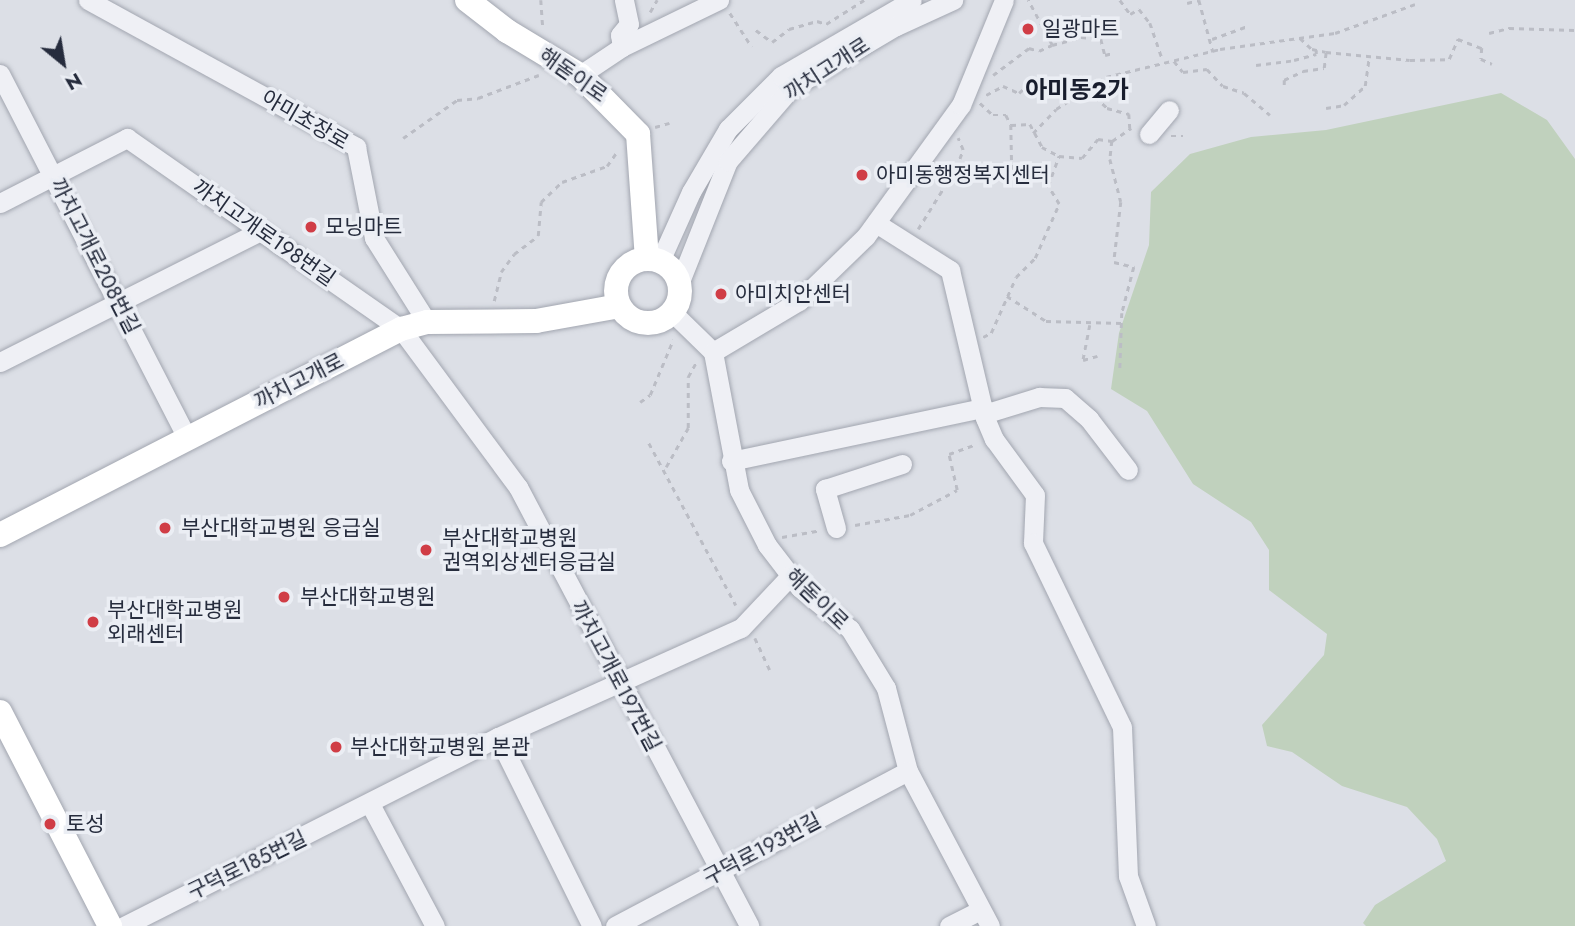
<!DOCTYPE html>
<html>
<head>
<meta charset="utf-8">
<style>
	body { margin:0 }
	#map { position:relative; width:1575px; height:926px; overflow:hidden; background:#dcdfe6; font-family:Jost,"Noto Sans KR",sans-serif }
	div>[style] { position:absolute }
	.green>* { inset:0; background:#c0d1bd }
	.path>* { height:2.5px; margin-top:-1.25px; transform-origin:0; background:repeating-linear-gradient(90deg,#bbbdc5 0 5px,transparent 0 10px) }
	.roads { filter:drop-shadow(0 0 2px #a2a6b0) drop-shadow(0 0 2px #a2a6b0) }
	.minor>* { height:19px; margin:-9.5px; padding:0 9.5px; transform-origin:9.5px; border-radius:9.5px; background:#eff0f5 }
	.major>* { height:24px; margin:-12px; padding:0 12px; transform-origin:12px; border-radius:12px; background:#fff }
	.major>.ring { margin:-12px; padding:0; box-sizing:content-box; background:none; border:24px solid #fff; border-radius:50% }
	.dots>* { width:19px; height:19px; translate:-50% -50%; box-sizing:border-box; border:4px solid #ebeef4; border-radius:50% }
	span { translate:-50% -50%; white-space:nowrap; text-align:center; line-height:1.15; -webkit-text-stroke:7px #ebeef4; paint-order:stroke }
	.poi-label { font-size:21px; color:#262c3d }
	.left { translate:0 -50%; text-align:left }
	.street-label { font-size:21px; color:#262c3d }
	.quarter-label { font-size:24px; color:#181d2d; font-weight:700 }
	.north { position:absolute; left:28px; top:28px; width:70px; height:70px; -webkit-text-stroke:5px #ebeef4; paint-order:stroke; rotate:150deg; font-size:19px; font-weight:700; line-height:28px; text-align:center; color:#262c3d }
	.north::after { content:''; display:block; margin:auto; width:24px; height:32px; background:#262c3d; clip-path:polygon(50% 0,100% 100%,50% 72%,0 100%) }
</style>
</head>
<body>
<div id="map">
	<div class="green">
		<div style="clip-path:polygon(1501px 93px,1547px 120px,1575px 159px,1575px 926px,1366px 926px,1363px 923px,1375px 905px,1446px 861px,1437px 839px,1407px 807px,1342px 786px,1292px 752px,1267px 746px,1262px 725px,1324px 655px,1327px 634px,1269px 590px,1269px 550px,1251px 522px,1193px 484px,1147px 411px,1111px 389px,1119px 333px,1149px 245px,1151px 192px,1190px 154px,1251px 137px,1326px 130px)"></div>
	</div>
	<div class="path">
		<div style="left:541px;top:0;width:28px;rotate:86deg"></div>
		<div style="left:1120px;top:0;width:17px;rotate:54deg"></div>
		<div style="left:1130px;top:14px;width:10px;rotate:-29deg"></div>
		<div style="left:1139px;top:9px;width:18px;rotate:52deg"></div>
		<div style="left:1150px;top:23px;width:39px;rotate:71deg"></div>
		<div style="left:1187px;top:3px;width:12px;rotate:-14deg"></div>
		<div style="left:1199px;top:0;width:54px;rotate:74.9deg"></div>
		<div style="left:650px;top:12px;width:14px;rotate:-60deg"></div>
		<div style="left:730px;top:13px;width:40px;rotate:57.1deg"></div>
		<div style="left:756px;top:30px;width:20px;rotate:37deg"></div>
		<div style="left:772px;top:42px;width:21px;rotate:-37deg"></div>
		<div style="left:789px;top:29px;width:29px;rotate:-16deg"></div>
		<div style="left:817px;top:21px;width:9px;rotate:18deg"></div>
		<div style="left:826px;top:24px;width:45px;rotate:-32.3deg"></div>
		<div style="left:1489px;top:33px;width:21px;rotate:-14deg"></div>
		<div style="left:1509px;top:28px;width:66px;rotate:1.7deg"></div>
		<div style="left:1300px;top:38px;width:16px;rotate:43deg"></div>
		<div style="left:1312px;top:49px;width:14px;rotate:12deg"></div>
		<div style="left:1326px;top:52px;width:84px;rotate:5.4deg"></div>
		<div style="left:1410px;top:60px;width:39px;rotate:-1deg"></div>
		<div style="left:1449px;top:59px;width:22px;rotate:-66deg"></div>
		<div style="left:1458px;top:39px;width:26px;rotate:21deg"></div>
		<div style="left:1482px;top:48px;width:11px;rotate:95deg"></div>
		<div style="left:1481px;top:59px;width:12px;rotate:24deg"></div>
		<div style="left:1212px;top:39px;width:38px;rotate:-20deg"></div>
		<div style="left:1052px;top:45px;width:30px;rotate:-15deg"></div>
		<div style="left:1081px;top:37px;width:20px;rotate:6deg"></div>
		<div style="left:1101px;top:39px;width:16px;rotate:76deg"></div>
		<div style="left:1105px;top:55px;width:8px;rotate:-14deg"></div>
		<div style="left:1174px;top:61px;width:14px;rotate:51deg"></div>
		<div style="left:1183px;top:72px;width:24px;rotate:-7deg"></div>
		<div style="left:1207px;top:69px;width:23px;rotate:47deg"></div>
		<div style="left:1223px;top:86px;width:22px;rotate:18deg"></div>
		<div style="left:1244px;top:93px;width:34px;rotate:40deg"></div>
		<div style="left:1256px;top:65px;width:38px;rotate:-7deg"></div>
		<div style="left:1294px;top:60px;width:23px;rotate:-15deg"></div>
		<div style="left:1316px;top:54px;width:4px;rotate:-90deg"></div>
		<div style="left:993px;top:75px;width:45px;rotate:-36.9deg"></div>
		<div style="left:1029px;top:48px;width:10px;rotate:17deg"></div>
		<div style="left:1039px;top:51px;width:14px;rotate:-25deg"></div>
		<div style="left:1052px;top:45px;width:51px;rotate:-118.1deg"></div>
		<div style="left:1284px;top:85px;width:5px;rotate:-90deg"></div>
		<div style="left:1284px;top:80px;width:21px;rotate:-25deg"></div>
		<div style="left:1303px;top:71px;width:21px;rotate:-8deg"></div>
		<div style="left:1324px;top:68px;width:16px;rotate:-83deg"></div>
		<div style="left:1088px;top:90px;width:26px;rotate:43deg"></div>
		<div style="left:1107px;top:108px;width:23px;rotate:15deg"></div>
		<div style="left:1129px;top:114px;width:14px;rotate:86deg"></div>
		<div style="left:986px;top:95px;width:19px;rotate:-28deg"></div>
		<div style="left:1003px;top:86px;width:17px;rotate:24deg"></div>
		<div style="left:1019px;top:93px;width:12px;rotate:-42deg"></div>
		<div style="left:1028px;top:85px;width:9px;rotate:32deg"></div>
		<div style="left:1036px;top:90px;width:47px;rotate:-17.3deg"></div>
		<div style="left:1081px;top:76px;width:14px;rotate:34deg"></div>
		<div style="left:980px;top:103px;width:18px;rotate:43deg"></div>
		<div style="left:993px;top:115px;width:13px"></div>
		<div style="left:1006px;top:115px;width:11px;rotate:63deg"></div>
		<div style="left:1011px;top:125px;width:48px;rotate:88.8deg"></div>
		<div style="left:1012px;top:173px;width:4px;rotate:14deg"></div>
		<div style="left:1326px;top:108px;width:18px;rotate:-9deg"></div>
		<div style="left:1344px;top:105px;width:28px;rotate:-42deg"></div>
		<div style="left:1365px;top:86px;width:28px;rotate:-82deg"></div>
		<div style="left:1011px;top:125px;width:19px;rotate:-3deg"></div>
		<div style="left:1030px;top:124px;width:26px;rotate:62deg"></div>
		<div style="left:1042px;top:147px;width:19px;rotate:28deg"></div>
		<div style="left:1059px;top:156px;width:23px;rotate:5deg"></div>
		<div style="left:1082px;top:158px;width:25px;rotate:-50deg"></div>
		<div style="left:1098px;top:139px;width:14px;rotate:8deg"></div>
		<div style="left:1112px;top:141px;width:23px;rotate:-34deg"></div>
		<div style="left:655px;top:127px;width:15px;rotate:-16deg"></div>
		<div style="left:1033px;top:133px;width:33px;rotate:-46deg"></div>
		<div style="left:1056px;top:109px;width:59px;rotate:-32.6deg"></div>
		<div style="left:1106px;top:77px;width:117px;rotate:-13.8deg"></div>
		<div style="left:1220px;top:49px;width:116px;rotate:-7.9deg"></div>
		<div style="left:1335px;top:33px;width:85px;rotate:-19.9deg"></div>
		<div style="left:1171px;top:136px;width:12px"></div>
		<div style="left:403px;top:138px;width:66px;rotate:-35.1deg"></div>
		<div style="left:457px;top:100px;width:21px;rotate:-5deg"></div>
		<div style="left:478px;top:98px;width:65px;rotate:-20.7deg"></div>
		<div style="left:1112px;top:141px;width:18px;rotate:96deg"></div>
		<div style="left:1110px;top:159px;width:44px;rotate:75.7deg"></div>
		<div style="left:1121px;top:202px;width:60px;rotate:96.7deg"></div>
		<div style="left:1114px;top:262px;width:21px;rotate:14deg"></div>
		<div style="left:1134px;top:267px;width:48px;rotate:104.6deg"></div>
		<div style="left:1122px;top:313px;width:57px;rotate:92deg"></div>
		<div style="left:918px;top:229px;width:72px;rotate:-58.1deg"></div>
		<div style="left:956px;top:168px;width:19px;rotate:-69deg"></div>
		<div style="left:963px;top:150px;width:13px;rotate:-113deg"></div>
		<div style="left:1007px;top:296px;width:46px;rotate:32.7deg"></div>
		<div style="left:1046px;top:321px;width:76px;rotate:1.5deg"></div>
		<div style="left:494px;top:301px;width:30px;rotate:-76deg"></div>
		<div style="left:501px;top:272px;width:22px;rotate:-54deg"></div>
		<div style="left:514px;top:254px;width:30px;rotate:-37deg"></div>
		<div style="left:538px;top:236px;width:34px;rotate:-85deg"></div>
		<div style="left:541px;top:202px;width:29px;rotate:-44deg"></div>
		<div style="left:562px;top:182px;width:48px;rotate:-19.6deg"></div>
		<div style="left:607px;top:166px;width:19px;rotate:-55deg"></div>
		<div style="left:1090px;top:325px;width:36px;rotate:101deg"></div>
		<div style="left:1083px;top:360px;width:15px;rotate:-16deg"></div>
		<div style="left:983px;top:337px;width:9px;rotate:-27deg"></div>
		<div style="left:991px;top:333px;width:61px;rotate:-65.9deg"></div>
		<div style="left:1016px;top:277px;width:27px;rotate:-45deg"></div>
		<div style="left:1035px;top:258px;width:59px;rotate:-66deg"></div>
		<div style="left:1059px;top:204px;width:21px;rotate:-121deg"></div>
		<div style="left:1048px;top:186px;width:32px;rotate:-70deg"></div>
		<div style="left:640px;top:402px;width:12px;rotate:-35deg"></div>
		<div style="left:650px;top:395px;width:60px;rotate:-67.3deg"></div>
		<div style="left:649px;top:443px;width:184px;rotate:61.8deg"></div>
		<div style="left:666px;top:467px;width:45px;rotate:-60.6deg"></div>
		<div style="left:688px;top:428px;width:51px;rotate:-90deg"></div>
		<div style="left:688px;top:377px;width:18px;rotate:-61deg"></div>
		<div style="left:855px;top:525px;width:56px;rotate:-10.3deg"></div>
		<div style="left:910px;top:515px;width:53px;rotate:-28deg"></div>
		<div style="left:957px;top:490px;width:37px;rotate:-103deg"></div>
		<div style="left:949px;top:454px;width:29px;rotate:-20deg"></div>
		<div style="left:782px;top:537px;width:36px;rotate:-10deg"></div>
		<div style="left:755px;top:638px;width:35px;rotate:65deg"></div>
	</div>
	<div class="roads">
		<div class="minor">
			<div style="left:88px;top:0;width:306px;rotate:28.7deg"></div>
			<div style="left:356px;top:147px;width:93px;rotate:78.8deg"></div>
			<div style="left:374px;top:238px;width:99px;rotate:57.8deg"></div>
			<div style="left:622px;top:47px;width:12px;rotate:-99deg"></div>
			<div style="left:620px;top:35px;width:14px;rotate:-51deg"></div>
			<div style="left:629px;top:24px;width:25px;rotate:-102deg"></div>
			<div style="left:0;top:74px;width:409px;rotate:62.8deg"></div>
			<div style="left:580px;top:75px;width:50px;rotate:-33.7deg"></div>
			<div style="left:622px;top:47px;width:108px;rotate:-25.9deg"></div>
			<div style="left:1149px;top:134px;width:31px;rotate:-50deg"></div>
			<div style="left:0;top:203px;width:143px;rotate:-27.1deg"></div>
			<div style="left:127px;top:138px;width:334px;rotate:34.9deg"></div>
			<div style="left:401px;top:329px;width:197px;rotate:53.5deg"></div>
			<div style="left:518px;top:487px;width:496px;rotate:62.2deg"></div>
			<div style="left:876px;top:223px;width:88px;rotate:32.4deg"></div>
			<div style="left:950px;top:270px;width:152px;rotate:76.7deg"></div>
			<div style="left:985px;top:418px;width:23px;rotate:67deg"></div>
			<div style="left:994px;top:439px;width:69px;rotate:53.8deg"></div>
			<div style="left:1035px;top:495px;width:48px;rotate:92.4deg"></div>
			<div style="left:1033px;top:543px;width:204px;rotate:64.2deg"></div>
			<div style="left:1122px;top:727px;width:149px;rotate:87.7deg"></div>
			<div style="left:1128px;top:876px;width:53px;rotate:70.2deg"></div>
			<div style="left:660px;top:261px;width:76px;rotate:-65.8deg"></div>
			<div style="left:691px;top:192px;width:73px;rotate:-59.6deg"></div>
			<div style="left:728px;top:129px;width:75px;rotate:-45deg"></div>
			<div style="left:781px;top:76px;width:151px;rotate:-30.1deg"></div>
			<div style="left:679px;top:284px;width:132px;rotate:-68.3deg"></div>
			<div style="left:728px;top:161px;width:96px;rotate:-49.2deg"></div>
			<div style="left:791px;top:88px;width:122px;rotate:-30.6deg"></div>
			<div style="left:896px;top:26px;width:63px;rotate:-24.5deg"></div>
			<div style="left:672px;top:312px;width:57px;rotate:44.3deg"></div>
			<div style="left:713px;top:352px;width:140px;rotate:79.3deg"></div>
			<div style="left:739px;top:490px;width:62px;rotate:63deg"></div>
			<div style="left:767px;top:545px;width:54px;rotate:52.5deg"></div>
			<div style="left:800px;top:588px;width:65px;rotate:39.4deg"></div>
			<div style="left:850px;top:629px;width:69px;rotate:58.6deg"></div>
			<div style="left:886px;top:688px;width:86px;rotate:75.2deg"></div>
			<div style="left:908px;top:771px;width:175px;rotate:62.1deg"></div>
			<div style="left:713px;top:352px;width:100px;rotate:-30.7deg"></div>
			<div style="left:799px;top:301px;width:93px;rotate:-44.1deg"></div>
			<div style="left:866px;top:236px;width:162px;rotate:-54.1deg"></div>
			<div style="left:961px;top:105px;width:113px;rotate:-67.7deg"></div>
			<div style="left:0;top:362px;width:292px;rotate:-26.7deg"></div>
			<div style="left:984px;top:414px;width:58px;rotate:-17.2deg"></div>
			<div style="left:1039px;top:397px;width:26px;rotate:2deg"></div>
			<div style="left:1065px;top:398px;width:32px;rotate:41deg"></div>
			<div style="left:1089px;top:419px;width:64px;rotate:52.6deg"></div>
			<div style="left:731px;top:461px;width:258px;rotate:-11.9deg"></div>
			<div style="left:836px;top:528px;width:41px;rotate:-105.8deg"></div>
			<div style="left:825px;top:489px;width:81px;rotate:-18deg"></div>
			<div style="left:498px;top:737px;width:211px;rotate:63.6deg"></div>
			<div style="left:370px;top:804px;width:138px;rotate:62deg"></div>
			<div style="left:124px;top:926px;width:419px;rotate:-26.8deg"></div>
			<div style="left:498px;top:737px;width:266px;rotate:-24.2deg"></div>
			<div style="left:741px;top:628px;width:71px;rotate:-46.7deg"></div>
			<div style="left:615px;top:926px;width:331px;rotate:-27.9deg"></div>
			<div style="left:949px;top:926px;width:35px;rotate:-27deg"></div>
		</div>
		<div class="major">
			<div style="left:467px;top:0;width:51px;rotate:37.8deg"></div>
			<div style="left:507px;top:31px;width:85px;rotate:31.1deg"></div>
			<div style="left:580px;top:75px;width:83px;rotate:45.5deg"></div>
			<div style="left:638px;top:134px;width:125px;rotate:85.9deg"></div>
			<div class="ring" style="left:616px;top:259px;width:40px;height:40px"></div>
			<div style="left:0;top:535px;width:451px;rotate:-27.2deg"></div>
			<div style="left:401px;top:329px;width:27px;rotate:-15deg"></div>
			<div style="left:427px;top:322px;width:109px;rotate:-0.5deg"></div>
			<div style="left:536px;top:321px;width:84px;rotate:-10.2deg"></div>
			<div style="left:0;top:712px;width:241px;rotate:62.8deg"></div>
		</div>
	</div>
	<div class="dots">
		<div style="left:1028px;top:29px;background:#d03d46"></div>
		<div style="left:862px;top:175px;background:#d03d46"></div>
		<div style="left:311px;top:227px;background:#d03d46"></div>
		<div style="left:721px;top:294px;background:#d03d46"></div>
		<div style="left:165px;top:528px;background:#d03d46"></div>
		<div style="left:426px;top:550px;background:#d03d46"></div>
		<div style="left:284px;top:597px;background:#d03d46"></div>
		<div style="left:93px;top:622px;background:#d03d46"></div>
		<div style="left:336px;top:747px;background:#d03d46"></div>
		<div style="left:50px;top:824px;background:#d03d46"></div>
	</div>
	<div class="poi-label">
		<span class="left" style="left:1042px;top:29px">일광마트</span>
		<span class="left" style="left:876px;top:175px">아미동행정복지센터</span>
		<span class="left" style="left:325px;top:227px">모닝마트</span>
		<span class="left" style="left:735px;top:294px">아미치안센터</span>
		<span class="left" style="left:181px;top:528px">부산대학교병원 응급실</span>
		<span class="left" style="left:442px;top:550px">부산대학교병원<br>권역외상센터응급실</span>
		<span class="left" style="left:300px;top:597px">부산대학교병원</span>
		<span class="left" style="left:107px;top:622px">부산대학교병원<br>외래센터</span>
		<span class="left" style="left:350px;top:747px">부산대학교병원 본관</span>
		<span class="left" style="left:66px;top:824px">토성</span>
	</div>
	<div class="street-label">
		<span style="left:827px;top:69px;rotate:-33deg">까치고개로</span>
		<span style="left:573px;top:75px;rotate:35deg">해돋이로</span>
		<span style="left:305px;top:120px;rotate:30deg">아미초장로</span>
		<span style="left:264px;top:233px;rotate:35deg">까치고개로198번길</span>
		<span style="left:95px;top:256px;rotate:63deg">까치고개로208번길</span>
		<span style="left:299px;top:381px;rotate:-27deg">까치고개로</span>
		<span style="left:817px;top:599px;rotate:44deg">해돋이로</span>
		<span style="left:616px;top:676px;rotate:62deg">까치고개로197번길</span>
		<span style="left:762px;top:849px;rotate:-28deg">구덕로193번길</span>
		<span style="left:247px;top:865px;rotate:-26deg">구덕로185번길</span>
	</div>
	<div class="quarter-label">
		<span style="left:1077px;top:90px">아미동2가</span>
	</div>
	<div class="north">N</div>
</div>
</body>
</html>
